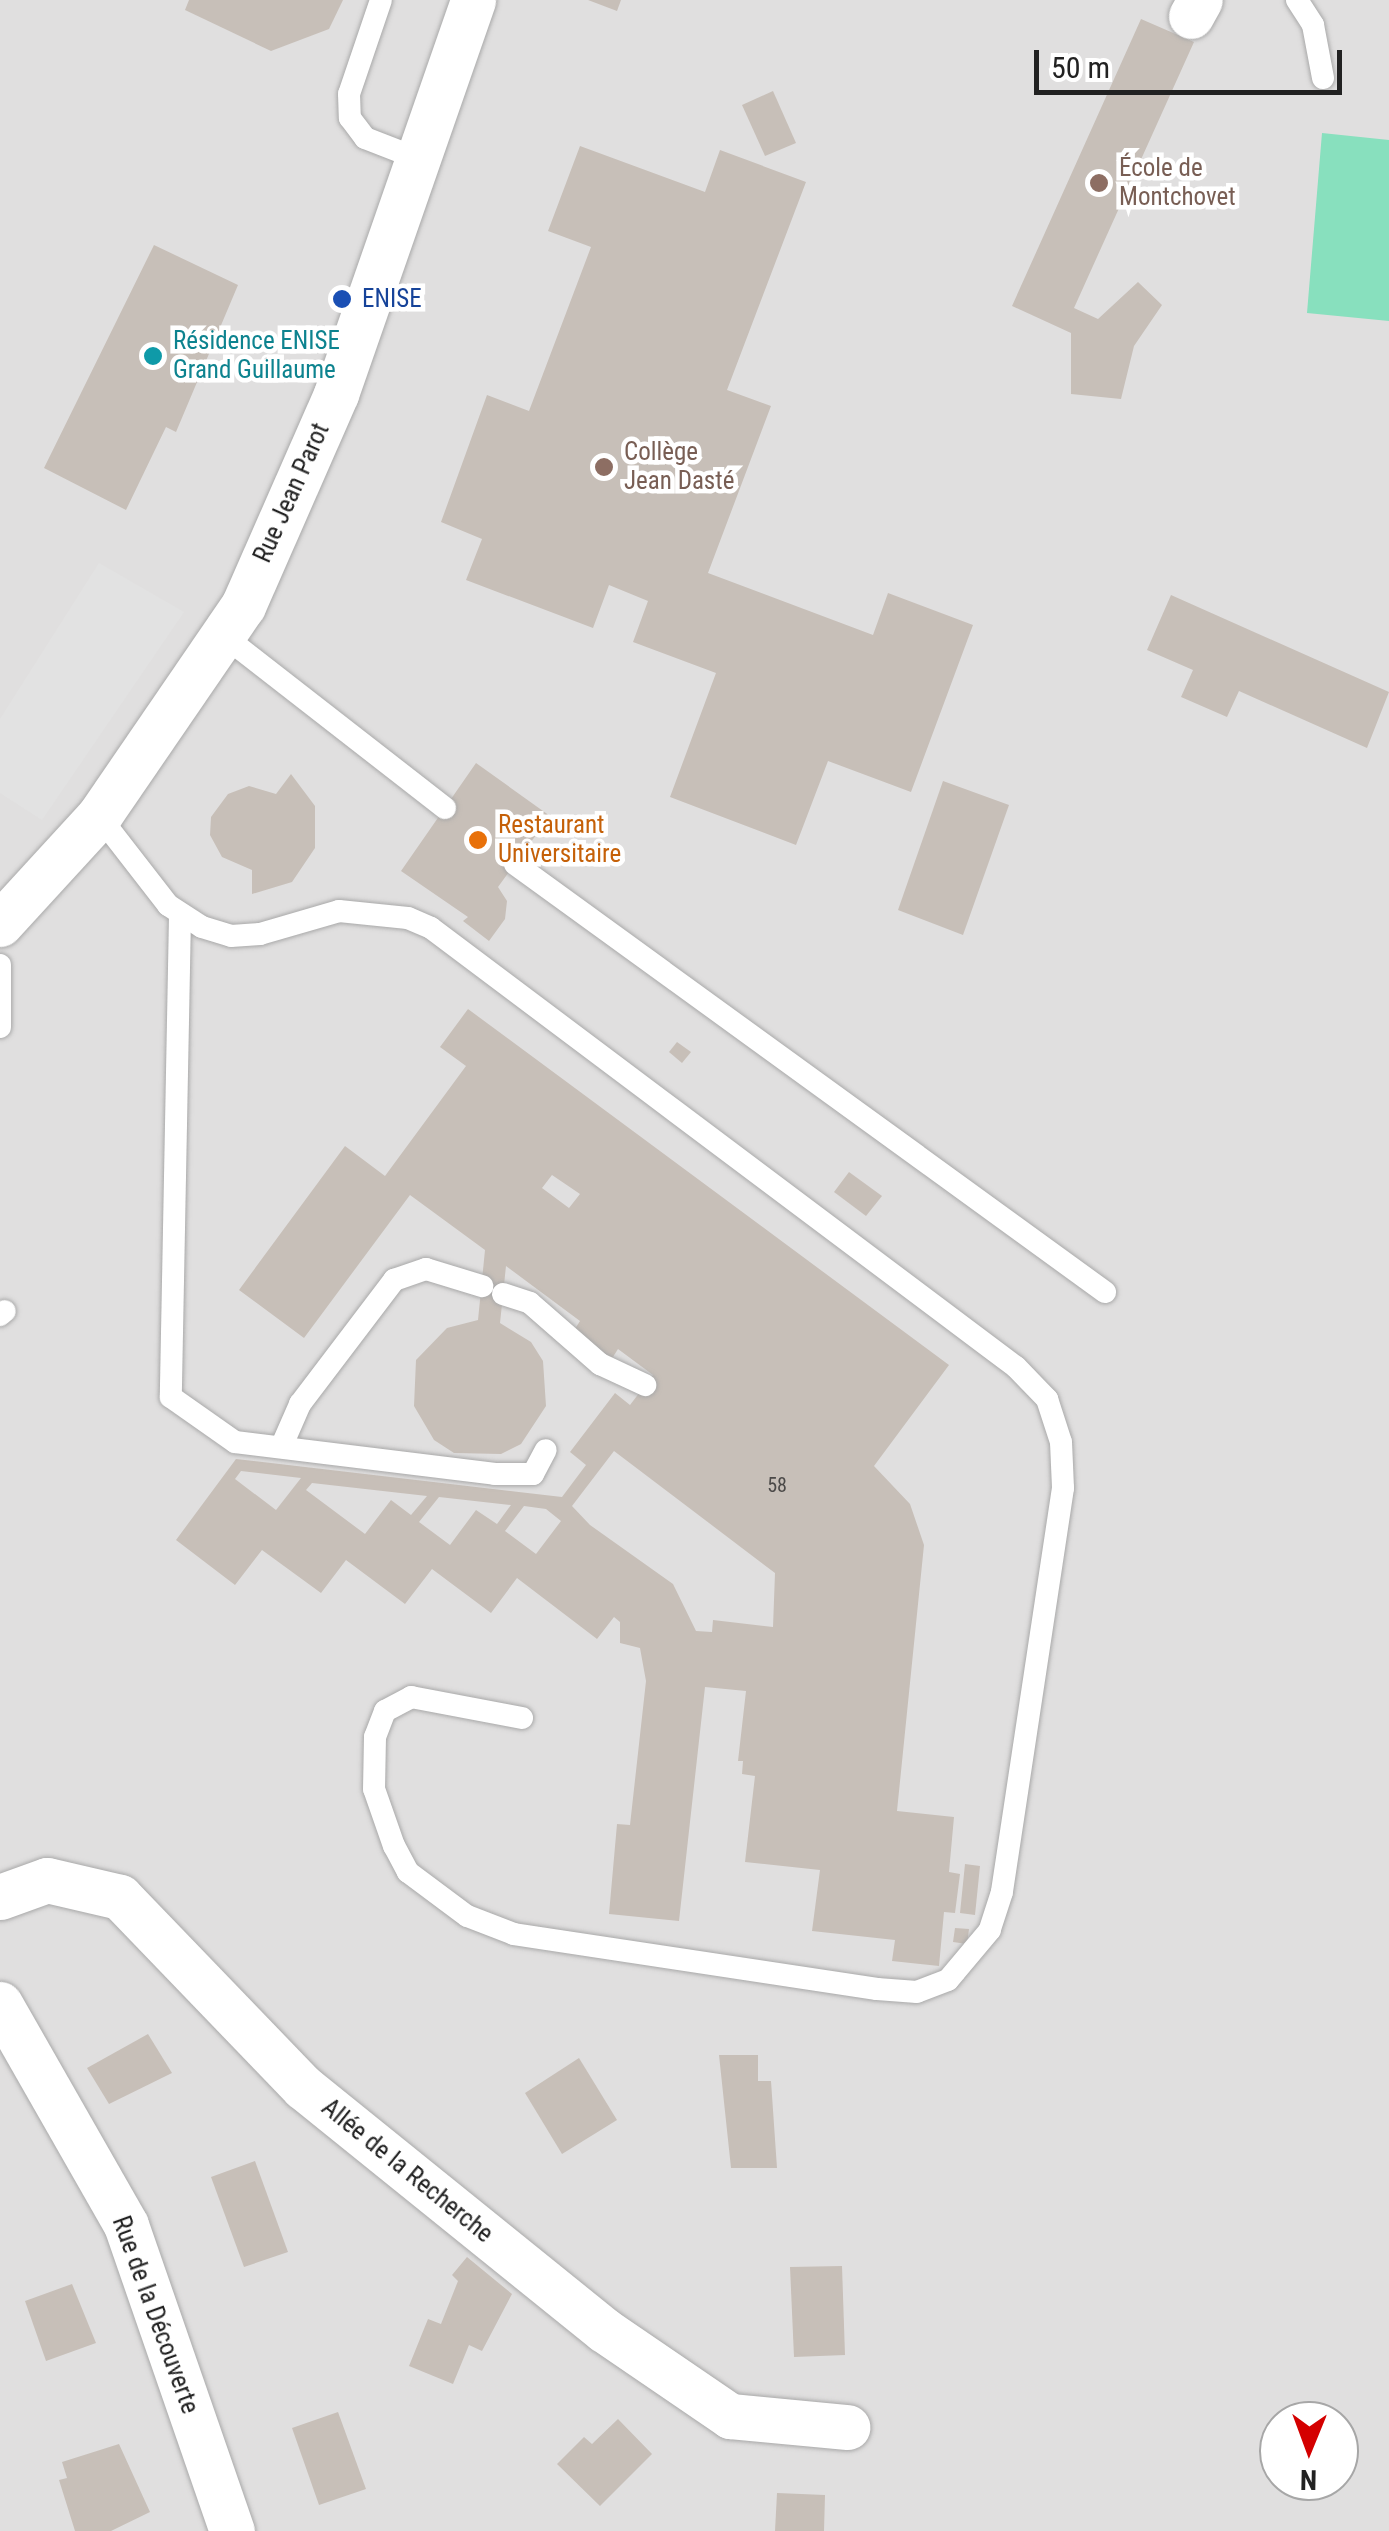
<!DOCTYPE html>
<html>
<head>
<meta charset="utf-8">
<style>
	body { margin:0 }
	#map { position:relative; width:1389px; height:2531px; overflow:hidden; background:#f2efe9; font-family:"Roboto Condensed",sans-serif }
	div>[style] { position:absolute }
	.residential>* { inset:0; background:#e0dfdf }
	.pitch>* { inset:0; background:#88e0be }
	.parking>* { inset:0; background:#e2e2e2 }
	.building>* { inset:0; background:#c7bfb8 }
	.roads { filter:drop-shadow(0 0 2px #a9a9a9) drop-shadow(0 0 2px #a9a9a9) }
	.lane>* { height:22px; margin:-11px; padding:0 11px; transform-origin:11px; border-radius:11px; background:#fff }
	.street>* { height:45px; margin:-22.5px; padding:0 22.5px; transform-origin:22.5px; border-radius:22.5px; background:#fff }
	.dots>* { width:28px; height:28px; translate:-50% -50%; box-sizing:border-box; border:5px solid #fff; border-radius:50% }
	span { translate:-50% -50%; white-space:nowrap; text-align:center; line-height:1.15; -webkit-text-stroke:9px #fff; paint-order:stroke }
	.number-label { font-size:20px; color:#4b4948 }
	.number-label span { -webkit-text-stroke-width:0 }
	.education-label { font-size:25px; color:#785e54 }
	.left { translate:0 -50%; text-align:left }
	.transit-label { font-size:25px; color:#164399 }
	.culture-label { font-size:25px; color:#0d838f }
	.street-label { font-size:25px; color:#222 }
	.food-label { font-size:25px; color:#c56008 }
	.north { position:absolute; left:1259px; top:2401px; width:100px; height:100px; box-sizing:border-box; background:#fff; border:2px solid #a7a7a7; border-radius:50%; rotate:181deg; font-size:28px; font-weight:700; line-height:40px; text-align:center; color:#222 }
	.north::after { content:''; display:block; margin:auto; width:35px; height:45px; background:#d40000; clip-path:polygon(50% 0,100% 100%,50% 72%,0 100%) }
	.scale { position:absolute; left:1034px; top:50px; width:308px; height:45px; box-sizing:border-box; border:5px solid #222; border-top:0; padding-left:12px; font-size:30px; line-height:35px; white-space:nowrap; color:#222; -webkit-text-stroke:8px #fff; paint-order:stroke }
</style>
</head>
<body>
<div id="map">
	<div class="residential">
		<div style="clip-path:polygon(evenodd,0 0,1389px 0,1389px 2531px,0 2531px,0 0,1279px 2421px,1339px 2421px,1339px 2481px,1279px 2481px,1279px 2421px)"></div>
	</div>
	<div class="pitch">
		<div style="clip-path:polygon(1322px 133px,1389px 140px,1389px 321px,1307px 313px)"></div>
	</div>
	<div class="parking">
		<div style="clip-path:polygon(99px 563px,184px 612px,42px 820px,0 793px,0 719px)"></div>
	</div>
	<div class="building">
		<div style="clip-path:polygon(189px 0,343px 0,329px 29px,271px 51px,185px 10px)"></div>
		<div style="clip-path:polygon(588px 0,621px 0,617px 11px)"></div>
		<div style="clip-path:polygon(1141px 19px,1194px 42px,1074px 308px,1098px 319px,1138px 282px,1162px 305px,1134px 346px,1121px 399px,1071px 394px,1071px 333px,1012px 306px)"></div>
		<div style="clip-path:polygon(773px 91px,796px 143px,765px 156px,742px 105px)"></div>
		<div style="clip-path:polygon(580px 146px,705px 192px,720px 150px,806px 182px,727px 390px,771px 406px,708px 573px,873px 635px,888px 593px,973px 625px,911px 792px,828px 761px,796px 845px,670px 797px,716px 673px,633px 642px,648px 601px,609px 585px,593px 628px,466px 580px,482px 539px,441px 522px,487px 395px,529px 411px,591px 247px,548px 231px)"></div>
		<div style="clip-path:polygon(154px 245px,238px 285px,176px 432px,166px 427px,126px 510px,44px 468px)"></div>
		<div style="clip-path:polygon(1171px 595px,1389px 692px,1367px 748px,1239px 691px,1227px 717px,1181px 697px,1193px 670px,1147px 650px)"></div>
		<div style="clip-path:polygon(476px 763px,550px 816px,498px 887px,507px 901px,505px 919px,489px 941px,463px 921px,468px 917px,401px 871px)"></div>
		<div style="clip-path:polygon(291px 774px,315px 806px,315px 848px,292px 882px,252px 894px,252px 870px,222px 857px,210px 835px,211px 817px,228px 794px,249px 786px,276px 794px)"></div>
		<div style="clip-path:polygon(943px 781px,1009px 805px,963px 935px,898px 910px)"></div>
		<div style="clip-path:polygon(evenodd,468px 1009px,949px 1365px,874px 1466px,910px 1504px,924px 1545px,897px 1811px,954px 1817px,949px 1872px,960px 1874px,955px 1913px,944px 1912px,939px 1966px,892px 1961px,895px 1940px,812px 1931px,820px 1870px,745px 1862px,755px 1776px,742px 1774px,743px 1761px,738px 1761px,746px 1691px,705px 1687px,679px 1921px,609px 1914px,617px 1824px,630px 1825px,646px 1681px,640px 1648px,620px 1643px,620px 1622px,614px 1617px,597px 1639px,517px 1578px,491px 1613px,432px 1569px,405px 1604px,346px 1560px,321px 1593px,262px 1550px,235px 1585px,176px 1540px,236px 1459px,562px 1497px,586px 1465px,570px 1452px,615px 1393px,630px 1405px,653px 1375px,618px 1349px,611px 1360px,573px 1332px,580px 1321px,506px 1266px,500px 1323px,531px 1342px,543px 1361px,546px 1406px,521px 1444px,501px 1454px,454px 1453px,434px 1440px,414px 1406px,416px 1360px,447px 1328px,478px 1320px,485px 1250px,410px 1195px,304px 1338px,239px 1290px,345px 1146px,385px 1176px,466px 1066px,440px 1047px,468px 1009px,552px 1175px,580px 1194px,569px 1208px,542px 1188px,552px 1175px,468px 1009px,614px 1451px,775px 1573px,773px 1627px,713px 1620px,712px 1632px,696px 1631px,673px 1584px,590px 1525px,572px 1506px,614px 1451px,468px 1009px,241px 1471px,301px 1478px,276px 1510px,235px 1479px,241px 1471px,468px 1009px,312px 1483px,427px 1496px,411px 1515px,391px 1500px,365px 1534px,306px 1490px,312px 1483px,468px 1009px,439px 1497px,511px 1505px,497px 1524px,476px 1510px,450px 1545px,419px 1522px,439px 1497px,468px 1009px,524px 1506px,546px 1509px,561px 1521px,536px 1554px,505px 1531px,524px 1506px)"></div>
		<div style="clip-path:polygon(677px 1042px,691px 1052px,682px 1063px,669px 1052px)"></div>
		<div style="clip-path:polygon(849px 1172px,882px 1196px,866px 1216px,834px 1192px)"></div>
		<div style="clip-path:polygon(965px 1864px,980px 1866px,975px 1915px,960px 1913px)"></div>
		<div style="clip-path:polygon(955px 1928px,969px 1929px,967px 1944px,953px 1942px)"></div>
		<div style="clip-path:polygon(148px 2034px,172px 2073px,109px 2104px,87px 2068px)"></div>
		<div style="clip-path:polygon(719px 2055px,758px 2055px,758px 2081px,771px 2081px,777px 2168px,731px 2168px)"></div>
		<div style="clip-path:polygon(579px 2058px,617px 2120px,562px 2154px,525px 2093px)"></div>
		<div style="clip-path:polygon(255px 2161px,288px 2252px,244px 2267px,211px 2177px)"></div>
		<div style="clip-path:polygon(467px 2257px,512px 2294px,482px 2351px,469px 2345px,453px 2384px,409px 2366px,428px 2319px,441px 2324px,458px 2281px,452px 2275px)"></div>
		<div style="clip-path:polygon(842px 2266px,845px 2355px,794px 2357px,790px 2267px)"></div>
		<div style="clip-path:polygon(72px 2284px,96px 2343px,46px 2361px,25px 2301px)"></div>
		<div style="clip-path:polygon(338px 2412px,366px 2489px,319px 2505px,292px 2428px)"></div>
		<div style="clip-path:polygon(618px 2419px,652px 2454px,600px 2506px,557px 2464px,584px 2437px,592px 2444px)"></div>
		<div style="clip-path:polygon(119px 2444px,150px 2512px,111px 2531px,75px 2531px,59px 2480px,67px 2478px,62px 2462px)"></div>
		<div style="clip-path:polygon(777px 2493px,825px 2495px,824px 2531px,775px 2531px)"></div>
	</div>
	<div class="roads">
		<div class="lane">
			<div style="left:381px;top:0;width:99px;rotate:108.8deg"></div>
			<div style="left:349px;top:94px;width:24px;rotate:88deg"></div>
			<div style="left:350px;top:118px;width:25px;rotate:53deg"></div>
			<div style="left:365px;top:138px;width:58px;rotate:21.3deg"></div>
			<div style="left:1297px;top:0;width:30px;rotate:57deg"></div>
			<div style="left:1313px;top:25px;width:54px;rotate:79.3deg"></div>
			<div style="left:224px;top:636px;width:280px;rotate:37.9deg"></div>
			<div style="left:99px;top:816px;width:113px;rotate:52.2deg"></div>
			<div style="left:168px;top:905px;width:40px;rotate:32.9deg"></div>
			<div style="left:202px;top:927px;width:30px;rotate:17deg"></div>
			<div style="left:231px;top:936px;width:29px;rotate:-4deg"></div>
			<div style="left:260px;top:934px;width:82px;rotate:-16.2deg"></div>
			<div style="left:339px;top:911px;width:69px;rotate:5.8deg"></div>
			<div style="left:408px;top:918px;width:25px;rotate:23deg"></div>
			<div style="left:431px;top:928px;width:731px;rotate:36.89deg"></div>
			<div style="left:1016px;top:1367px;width:45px;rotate:45.9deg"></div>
			<div style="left:1047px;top:1399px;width:45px;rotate:72deg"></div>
			<div style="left:1061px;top:1442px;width:46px;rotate:87.5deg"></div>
			<div style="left:1063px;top:1488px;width:409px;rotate:98.6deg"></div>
			<div style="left:1002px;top:1892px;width:40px;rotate:108deg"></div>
			<div style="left:990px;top:1930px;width:65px;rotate:130deg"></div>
			<div style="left:948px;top:1980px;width:33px;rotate:159deg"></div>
			<div style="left:917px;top:1992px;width:40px;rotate:-175.7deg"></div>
			<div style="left:877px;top:1989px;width:367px;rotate:-171.4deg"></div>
			<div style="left:514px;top:1934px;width:50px;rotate:-159deg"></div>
			<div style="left:467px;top:1916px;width:74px;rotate:-143.3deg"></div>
			<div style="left:408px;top:1872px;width:30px;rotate:-118deg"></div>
			<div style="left:394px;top:1846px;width:60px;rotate:-109.3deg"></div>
			<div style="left:374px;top:1789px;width:52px;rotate:-88.9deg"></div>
			<div style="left:375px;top:1737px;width:28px;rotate:-69deg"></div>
			<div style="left:385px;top:1711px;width:30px;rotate:-28deg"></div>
			<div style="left:411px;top:1697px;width:113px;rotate:10.7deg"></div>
			<div style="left:515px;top:864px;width:729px;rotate:35.96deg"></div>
			<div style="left:180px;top:916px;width:481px;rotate:91.1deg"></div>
			<div style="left:171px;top:1397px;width:78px;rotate:35.1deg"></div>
			<div style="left:235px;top:1442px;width:262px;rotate:7deg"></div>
			<div style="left:495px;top:1474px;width:38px"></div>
			<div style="left:533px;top:1474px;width:27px;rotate:-62deg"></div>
			<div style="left:0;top:965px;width:62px;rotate:90deg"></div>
			<div style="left:503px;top:1294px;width:28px;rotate:18deg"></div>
			<div style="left:530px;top:1303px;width:93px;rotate:41.1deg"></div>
			<div style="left:600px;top:1364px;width:50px;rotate:25deg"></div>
			<div style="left:0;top:1315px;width:6px;rotate:-39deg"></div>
			<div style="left:283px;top:1443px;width:43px;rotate:-66.4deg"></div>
			<div style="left:300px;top:1404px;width:156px;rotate:-52.8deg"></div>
			<div style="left:394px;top:1280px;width:34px;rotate:-19deg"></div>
			<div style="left:426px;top:1269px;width:59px;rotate:16.9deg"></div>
		</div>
		<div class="street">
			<div style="left:1191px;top:16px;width:18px;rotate:-61deg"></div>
			<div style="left:0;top:924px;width:147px;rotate:-47.5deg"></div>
			<div style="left:99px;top:816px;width:255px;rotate:-55.6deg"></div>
			<div style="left:243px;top:606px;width:232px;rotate:-66.3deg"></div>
			<div style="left:336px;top:394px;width:417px;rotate:-70.8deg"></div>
			<div style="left:0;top:1897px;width:50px;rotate:-19.9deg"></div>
			<div style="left:47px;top:1880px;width:75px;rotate:13.1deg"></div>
			<div style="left:120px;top:1897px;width:264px;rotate:46.1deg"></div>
			<div style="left:303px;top:2087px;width:387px;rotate:38.9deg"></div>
			<div style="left:604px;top:2330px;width:153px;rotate:34.3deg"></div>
			<div style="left:730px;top:2416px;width:118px;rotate:5.4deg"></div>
			<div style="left:0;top:2004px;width:254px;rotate:60.3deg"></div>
			<div style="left:126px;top:2225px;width:324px;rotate:70.9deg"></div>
		</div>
	</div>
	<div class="dots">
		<div style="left:1099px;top:183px;background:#8d6e63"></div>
		<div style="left:342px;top:299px;background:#1a4fb4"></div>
		<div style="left:153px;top:356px;background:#0f9aa8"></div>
		<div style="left:604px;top:467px;background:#8d6e63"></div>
		<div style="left:478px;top:840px;background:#e8710a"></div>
	</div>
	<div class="number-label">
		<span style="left:777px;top:1485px">58</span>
	</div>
	<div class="education-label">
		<span class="left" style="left:1119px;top:183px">École de<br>Montchovet</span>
		<span class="left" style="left:624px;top:467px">Collège<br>Jean Dasté</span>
	</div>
	<div class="transit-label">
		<span class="left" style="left:362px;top:299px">ENISE</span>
	</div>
	<div class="culture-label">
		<span class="left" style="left:173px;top:356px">Résidence ENISE<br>Grand Guillaume</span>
	</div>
	<div class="street-label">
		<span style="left:292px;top:493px;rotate:-66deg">Rue Jean Parot</span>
		<span style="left:407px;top:2171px;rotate:39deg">Allée de la Recherche</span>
		<span style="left:155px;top:2315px;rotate:70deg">Rue de la Découverte</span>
	</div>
	<div class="food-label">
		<span class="left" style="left:498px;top:840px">Restaurant<br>Universitaire</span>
	</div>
	<div class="north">N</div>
	<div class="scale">50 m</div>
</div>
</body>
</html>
